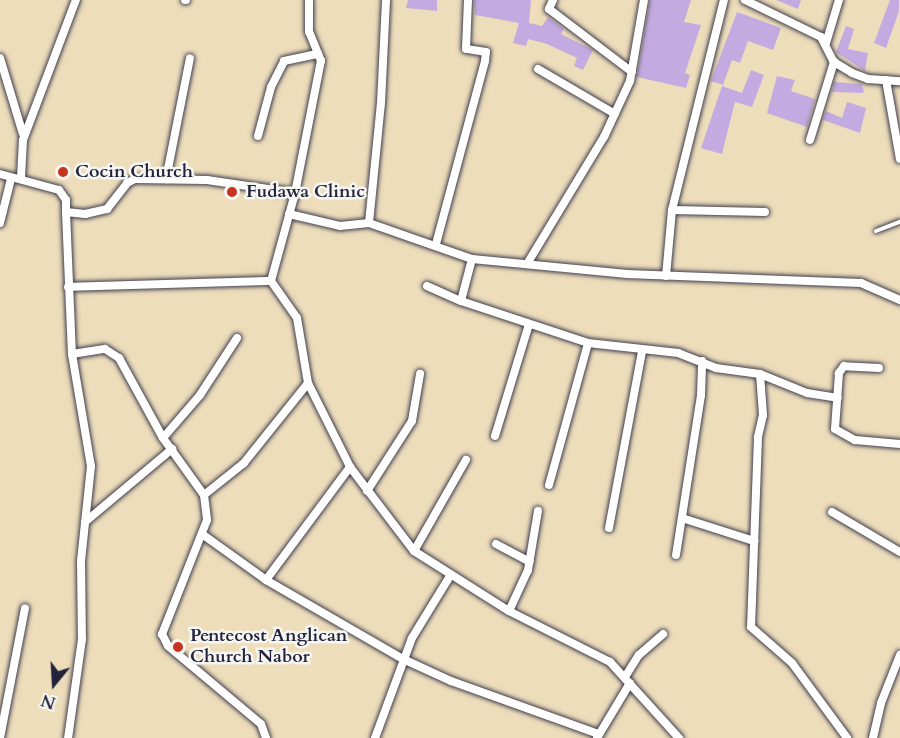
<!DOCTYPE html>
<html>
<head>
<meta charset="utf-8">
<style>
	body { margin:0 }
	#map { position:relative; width:900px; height:738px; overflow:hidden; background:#edddbb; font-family:Cardo,serif }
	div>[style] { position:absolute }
	.building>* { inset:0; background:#c3abe1 }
	.roads { filter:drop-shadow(0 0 2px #403e4e) drop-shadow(0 0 2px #403e4e) }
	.service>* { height:4px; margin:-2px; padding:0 2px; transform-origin:2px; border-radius:2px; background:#fff }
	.minor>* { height:8px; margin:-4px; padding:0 4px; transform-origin:4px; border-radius:4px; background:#fff }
	.dots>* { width:16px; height:16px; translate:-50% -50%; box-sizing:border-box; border:3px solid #f6f6f2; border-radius:50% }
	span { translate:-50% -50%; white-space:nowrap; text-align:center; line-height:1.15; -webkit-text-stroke:5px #f6f6f2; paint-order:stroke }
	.poi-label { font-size:18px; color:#22223b; font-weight:700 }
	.left { translate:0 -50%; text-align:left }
	.north { position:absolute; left:24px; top:654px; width:60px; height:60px; -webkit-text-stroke:4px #f6f6f2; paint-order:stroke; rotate:198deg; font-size:16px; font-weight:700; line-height:24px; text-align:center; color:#22223b }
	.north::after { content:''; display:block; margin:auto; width:21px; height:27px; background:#22223b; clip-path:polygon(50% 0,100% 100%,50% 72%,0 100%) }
</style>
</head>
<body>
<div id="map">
	<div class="building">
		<div style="clip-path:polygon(408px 0,437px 0,437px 11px,406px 8px)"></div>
		<div style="clip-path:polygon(474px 0,531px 0,529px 23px,542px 26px,548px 17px,564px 29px,561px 34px,593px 50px,583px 70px,574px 66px,577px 58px,547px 44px,528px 39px,526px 46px,513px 43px,519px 23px,475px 15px)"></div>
		<div style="clip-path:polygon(650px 0,691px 0,684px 22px,701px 25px,685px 73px,690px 75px,686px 88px,637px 77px)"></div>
		<div style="clip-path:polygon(776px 0,801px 0,798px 9px)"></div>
		<div style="clip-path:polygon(890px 0,899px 0,899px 11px,886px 48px,874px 43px)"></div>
		<div style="clip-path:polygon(737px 12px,781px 28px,773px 50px,748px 41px,740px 63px,732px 60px,723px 85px,711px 81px)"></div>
		<div style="clip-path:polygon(846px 26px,854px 29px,848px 49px,868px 53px,865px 71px,836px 52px)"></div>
		<div style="clip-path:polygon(751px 70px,764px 75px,752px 107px,735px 102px,722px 154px,701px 148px,722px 86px,742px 93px)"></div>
		<div style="clip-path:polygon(777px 76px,795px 80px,791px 91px,815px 99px,807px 127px,767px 113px)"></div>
		<div style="clip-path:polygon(834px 82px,862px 84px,864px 93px,832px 92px)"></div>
		<div style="clip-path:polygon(847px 102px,866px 108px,860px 133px,823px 120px,826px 111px,842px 118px)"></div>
	</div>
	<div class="roads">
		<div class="service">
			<div style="left:876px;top:231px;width:26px;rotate:-21deg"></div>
		</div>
		<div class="minor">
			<div style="left:185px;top:0;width:1px"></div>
			<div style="left:553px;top:0;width:10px;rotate:114deg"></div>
			<div style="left:549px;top:9px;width:104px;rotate:37.2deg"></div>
			<div style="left:745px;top:0;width:85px;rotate:26deg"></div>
			<div style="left:821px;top:37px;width:28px;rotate:63deg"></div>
			<div style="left:834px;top:62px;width:21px;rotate:31deg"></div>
			<div style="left:852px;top:73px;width:17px;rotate:21deg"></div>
			<div style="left:868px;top:79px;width:32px;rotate:4deg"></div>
			<div style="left:826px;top:43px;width:45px;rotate:-73.2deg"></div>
			<div style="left:0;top:58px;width:79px;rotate:73.2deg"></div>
			<div style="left:538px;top:69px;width:89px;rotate:30.3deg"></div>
			<div style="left:886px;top:80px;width:80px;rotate:80deg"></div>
			<div style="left:258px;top:136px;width:51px;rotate:-75.1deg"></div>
			<div style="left:271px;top:87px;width:29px;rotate:-63deg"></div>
			<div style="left:284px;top:61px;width:35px;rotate:-12deg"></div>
			<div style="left:810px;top:140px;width:82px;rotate:-72.9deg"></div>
			<div style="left:0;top:174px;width:61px;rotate:15.2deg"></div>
			<div style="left:59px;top:190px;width:12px;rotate:55deg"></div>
			<div style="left:66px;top:200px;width:12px;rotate:90deg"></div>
			<div style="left:66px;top:212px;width:19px;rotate:6deg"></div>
			<div style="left:85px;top:214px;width:23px;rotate:-13deg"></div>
			<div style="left:107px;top:209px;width:33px;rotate:-52deg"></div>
			<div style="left:127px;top:183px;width:9px;rotate:-27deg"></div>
			<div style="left:135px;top:179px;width:72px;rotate:0.8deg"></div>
			<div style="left:207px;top:180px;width:89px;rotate:8.4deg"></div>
			<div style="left:21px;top:178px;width:38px;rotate:-87deg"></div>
			<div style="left:23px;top:140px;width:150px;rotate:-69.3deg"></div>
			<div style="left:166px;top:179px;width:123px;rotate:-78.8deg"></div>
			<div style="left:672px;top:210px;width:93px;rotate:1.2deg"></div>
			<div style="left:66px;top:212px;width:142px;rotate:87.6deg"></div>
			<div style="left:72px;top:354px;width:114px;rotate:80.4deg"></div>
			<div style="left:91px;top:466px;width:96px;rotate:96deg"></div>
			<div style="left:81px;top:561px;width:78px;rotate:89.3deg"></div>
			<div style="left:82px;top:639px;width:100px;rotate:98deg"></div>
			<div style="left:289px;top:214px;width:52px;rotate:13.2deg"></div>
			<div style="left:340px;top:226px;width:29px;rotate:-6deg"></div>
			<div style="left:369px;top:223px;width:109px;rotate:19.3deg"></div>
			<div style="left:472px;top:259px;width:156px;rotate:5.5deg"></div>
			<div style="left:627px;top:274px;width:234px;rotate:2.2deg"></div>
			<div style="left:861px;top:283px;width:43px;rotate:23.6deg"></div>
			<div style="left:0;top:223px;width:45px;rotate:-76deg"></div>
			<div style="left:369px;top:223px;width:121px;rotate:-84.3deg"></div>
			<div style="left:381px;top:103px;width:103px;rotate:-87.2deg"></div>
			<div style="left:436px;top:244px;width:189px;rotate:-75deg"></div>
			<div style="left:485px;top:61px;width:9px;rotate:-84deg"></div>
			<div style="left:486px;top:52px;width:20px;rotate:-171deg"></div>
			<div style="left:466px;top:49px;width:49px;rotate:-87.7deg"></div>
			<div style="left:472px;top:259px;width:43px;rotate:104.7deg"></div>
			<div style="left:461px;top:301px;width:134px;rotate:18.3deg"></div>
			<div style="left:588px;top:343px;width:91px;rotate:6.3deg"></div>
			<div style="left:678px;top:353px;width:41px;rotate:21.5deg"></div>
			<div style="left:716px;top:368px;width:44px;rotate:7.8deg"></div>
			<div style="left:760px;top:374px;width:51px;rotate:22deg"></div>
			<div style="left:807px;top:393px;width:31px;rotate:9deg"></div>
			<div style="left:527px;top:264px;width:149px;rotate:-58.8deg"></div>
			<div style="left:604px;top:137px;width:62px;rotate:-65.1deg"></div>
			<div style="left:630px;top:81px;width:82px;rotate:-80.2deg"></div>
			<div style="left:666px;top:276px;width:66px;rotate:-84.8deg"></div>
			<div style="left:672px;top:210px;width:216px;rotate:-76.1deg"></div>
			<div style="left:271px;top:281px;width:45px;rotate:54.9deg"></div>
			<div style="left:297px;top:318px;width:66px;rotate:80.4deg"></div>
			<div style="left:308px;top:383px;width:94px;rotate:63.4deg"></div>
			<div style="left:350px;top:467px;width:106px;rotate:52.7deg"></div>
			<div style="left:414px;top:551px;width:112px;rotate:32.3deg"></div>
			<div style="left:509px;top:611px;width:113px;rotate:26.8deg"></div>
			<div style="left:610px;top:662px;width:103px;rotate:47.8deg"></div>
			<div style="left:271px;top:281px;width:91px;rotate:-74.7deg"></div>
			<div style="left:295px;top:193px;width:135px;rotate:-78.9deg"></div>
			<div style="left:321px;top:61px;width:31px;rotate:-112deg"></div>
			<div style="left:309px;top:32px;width:32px;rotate:-90deg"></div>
			<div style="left:427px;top:286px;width:37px;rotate:24deg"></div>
			<div style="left:68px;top:287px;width:203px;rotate:-1.7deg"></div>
			<div style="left:72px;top:354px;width:33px;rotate:-9deg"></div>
			<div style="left:105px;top:349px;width:17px;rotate:33deg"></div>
			<div style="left:119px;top:358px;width:91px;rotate:61.2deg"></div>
			<div style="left:163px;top:438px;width:70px;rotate:54.3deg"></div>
			<div style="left:204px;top:495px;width:25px;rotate:83deg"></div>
			<div style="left:207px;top:520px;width:123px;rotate:111.5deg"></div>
			<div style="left:162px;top:634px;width:13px;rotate:63deg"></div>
			<div style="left:168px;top:646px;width:121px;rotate:40deg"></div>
			<div style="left:261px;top:724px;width:15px;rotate:70deg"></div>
			<div style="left:879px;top:368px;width:35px;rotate:-177deg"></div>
			<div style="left:844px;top:366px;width:9px;rotate:126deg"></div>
			<div style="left:839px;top:373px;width:56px;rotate:94.1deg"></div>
			<div style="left:835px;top:429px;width:23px;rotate:29deg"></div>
			<div style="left:855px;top:440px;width:45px;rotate:5.1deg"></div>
			<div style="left:760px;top:374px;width:41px;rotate:85.8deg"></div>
			<div style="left:763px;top:415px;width:23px;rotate:103deg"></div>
			<div style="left:758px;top:437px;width:190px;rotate:92.1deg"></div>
			<div style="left:751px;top:627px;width:55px;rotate:41.3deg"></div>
			<div style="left:792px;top:663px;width:93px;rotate:53.7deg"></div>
			<div style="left:495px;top:436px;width:117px;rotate:-73.1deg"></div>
			<div style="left:163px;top:438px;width:57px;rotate:-49.3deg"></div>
			<div style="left:200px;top:395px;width:68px;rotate:-57deg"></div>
			<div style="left:549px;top:485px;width:147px;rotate:-74.6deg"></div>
			<div style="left:367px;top:491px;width:83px;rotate:-57.3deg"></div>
			<div style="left:412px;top:421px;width:48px;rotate:-80.3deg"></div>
			<div style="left:204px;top:495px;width:51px;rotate:-38.7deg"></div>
			<div style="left:244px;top:463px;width:102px;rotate:-51.3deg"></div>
			<div style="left:832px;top:512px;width:79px;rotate:30.5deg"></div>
			<div style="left:682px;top:518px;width:76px;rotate:17.7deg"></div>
			<div style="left:85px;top:522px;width:114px;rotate:-40deg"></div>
			<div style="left:609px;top:528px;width:180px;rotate:-79.4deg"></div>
			<div style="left:202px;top:534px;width:79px;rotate:35.7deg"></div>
			<div style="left:266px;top:580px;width:158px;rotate:30deg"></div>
			<div style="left:403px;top:659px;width:53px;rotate:24.6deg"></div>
			<div style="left:451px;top:681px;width:156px;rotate:19.8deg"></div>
			<div style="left:496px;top:544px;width:38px;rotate:28deg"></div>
			<div style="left:414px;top:551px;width:105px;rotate:-60.3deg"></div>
			<div style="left:676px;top:555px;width:162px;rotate:-81.1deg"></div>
			<div style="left:701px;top:395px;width:34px;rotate:-88deg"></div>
			<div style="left:266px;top:580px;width:141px;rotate:-53.4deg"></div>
			<div style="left:509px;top:611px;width:45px;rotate:-65.1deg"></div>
			<div style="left:528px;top:570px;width:60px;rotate:-80.4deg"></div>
			<div style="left:625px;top:677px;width:26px;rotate:-58deg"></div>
			<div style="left:639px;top:655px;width:32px;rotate:-41deg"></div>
			<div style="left:0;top:738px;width:132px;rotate:-79.1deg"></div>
			<div style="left:375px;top:738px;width:107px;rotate:-69.7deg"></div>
			<div style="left:412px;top:638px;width:73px;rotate:-58.5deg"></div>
			<div style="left:597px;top:738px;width:64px;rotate:-59deg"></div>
			<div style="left:873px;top:738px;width:36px;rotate:-77deg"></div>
			<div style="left:881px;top:703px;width:52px;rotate:-68.4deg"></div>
		</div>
	</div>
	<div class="dots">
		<div style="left:63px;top:172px;background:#c8321e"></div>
		<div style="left:232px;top:192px;background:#c8321e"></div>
		<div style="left:178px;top:647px;background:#c8321e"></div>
	</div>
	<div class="poi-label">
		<span class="left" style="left:75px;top:172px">Cocin Church</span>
		<span class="left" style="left:246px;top:192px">Fudawa Clinic</span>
		<span class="left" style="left:190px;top:647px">Pentecost Anglican<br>Church Nabor</span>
	</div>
	<div class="north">N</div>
</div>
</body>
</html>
